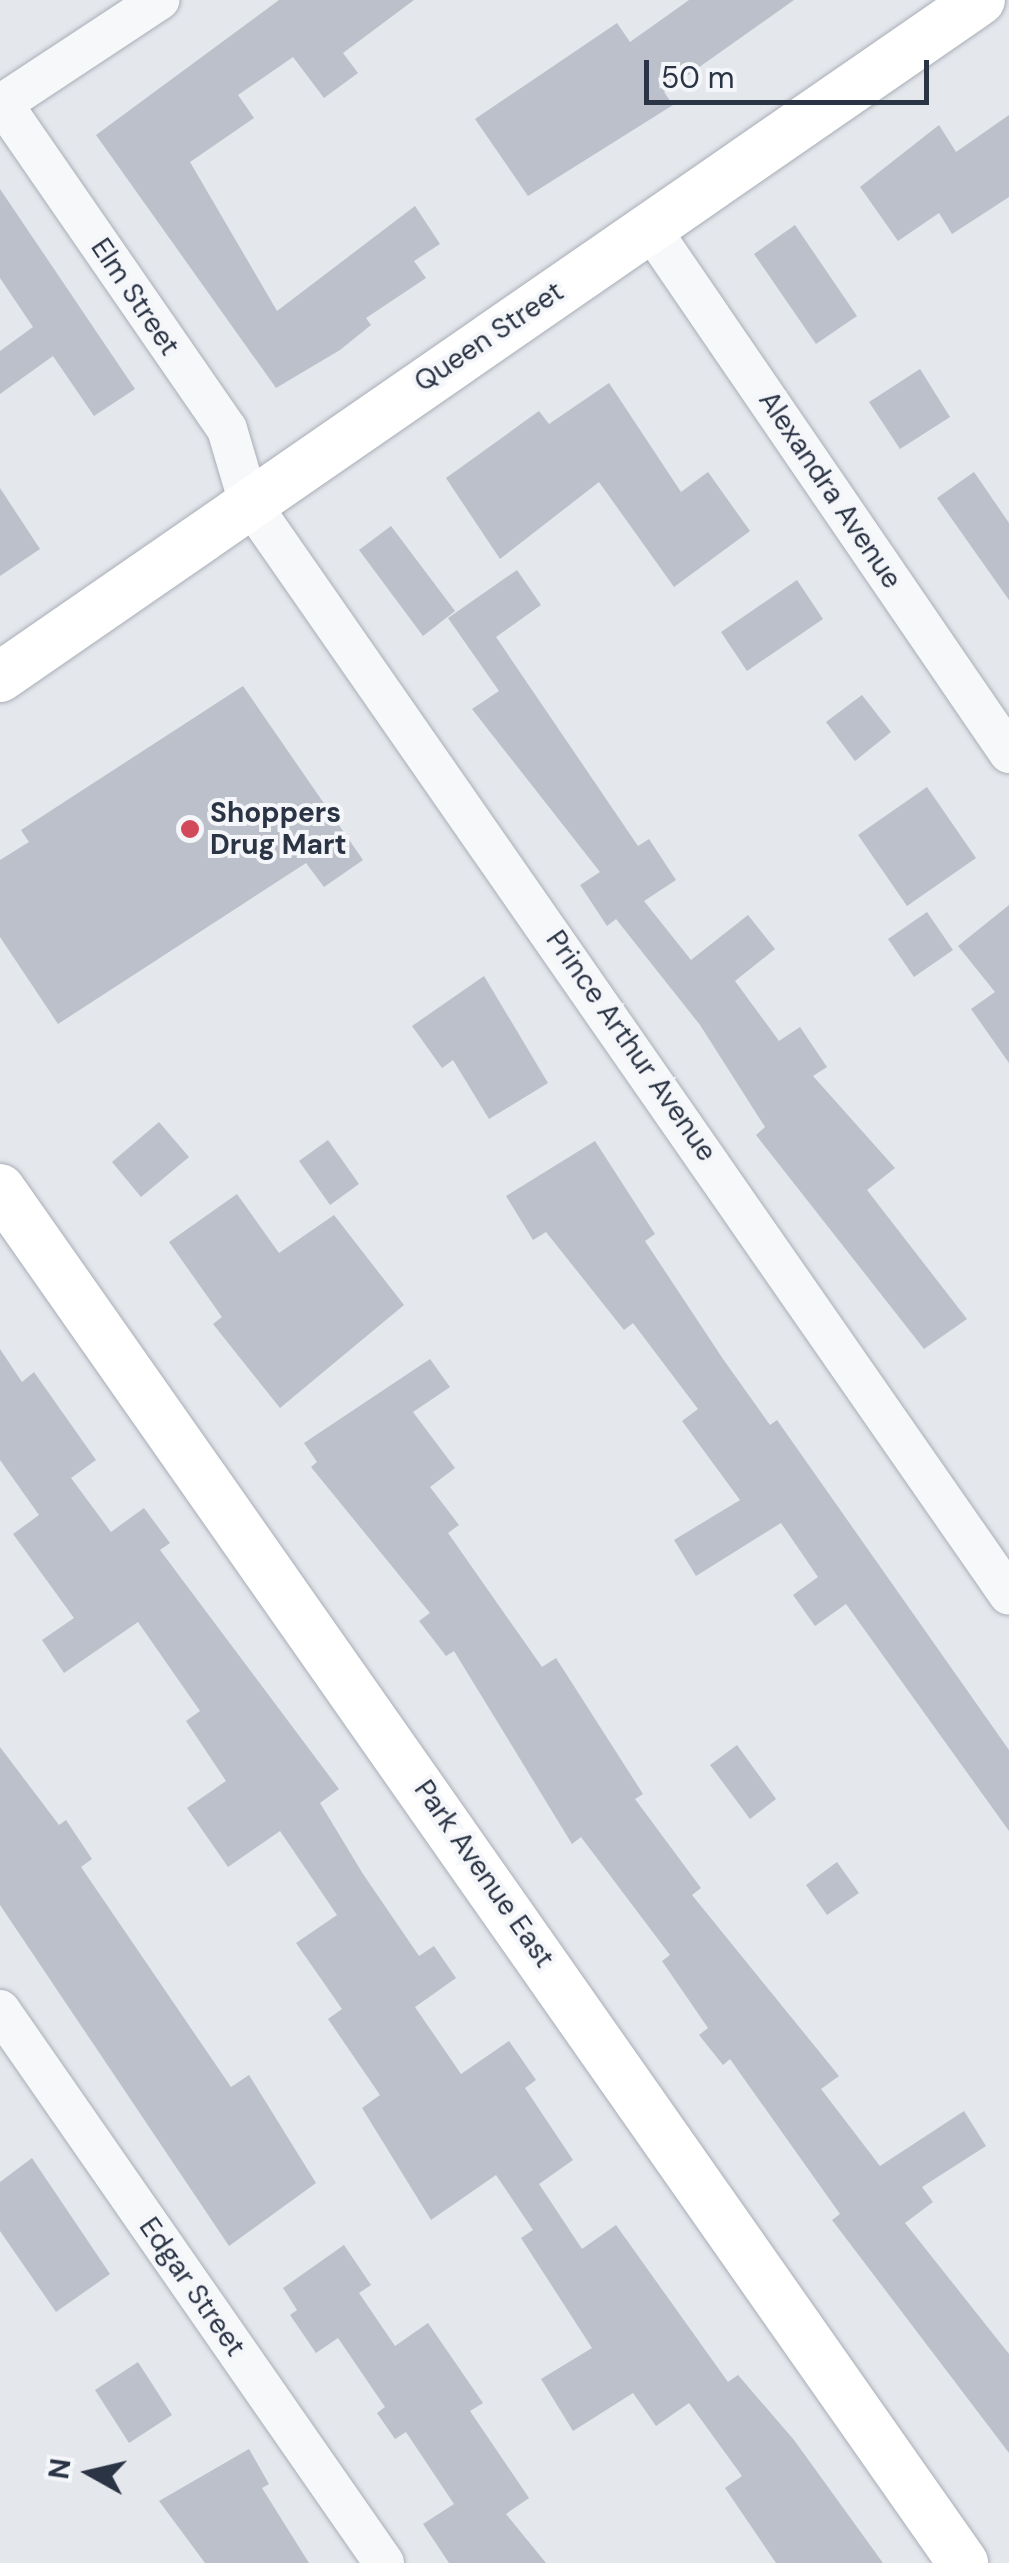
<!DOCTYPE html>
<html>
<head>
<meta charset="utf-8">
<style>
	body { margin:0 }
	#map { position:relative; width:1009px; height:2563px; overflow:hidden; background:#e4e7ec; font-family:"DM Sans",sans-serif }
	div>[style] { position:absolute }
	.building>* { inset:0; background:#bbc0ca }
	.roads { filter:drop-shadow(0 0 2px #a9aeb7) drop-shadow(0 0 2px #a9aeb7) }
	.minor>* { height:40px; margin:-20px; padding:0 20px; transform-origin:20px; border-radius:20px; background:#f7f8fa }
	.major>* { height:50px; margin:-25px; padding:0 25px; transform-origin:25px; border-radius:25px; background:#fff }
	.dots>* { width:28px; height:28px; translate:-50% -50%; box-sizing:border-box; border:5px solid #f4f6f9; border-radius:50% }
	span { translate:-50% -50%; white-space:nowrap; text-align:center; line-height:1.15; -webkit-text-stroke:8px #f4f6f9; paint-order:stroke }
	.street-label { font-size:28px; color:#2b3445 }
	.poi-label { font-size:28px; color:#2b3445; font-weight:700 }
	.left { translate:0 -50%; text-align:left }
	.north { position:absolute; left:40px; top:2423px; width:100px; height:100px; -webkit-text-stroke:8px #f4f6f9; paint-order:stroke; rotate:278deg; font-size:28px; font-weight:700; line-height:40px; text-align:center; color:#2b3445 }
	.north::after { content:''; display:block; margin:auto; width:35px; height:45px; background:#2b3445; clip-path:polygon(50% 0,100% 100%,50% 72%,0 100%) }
	.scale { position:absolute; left:644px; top:60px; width:285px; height:45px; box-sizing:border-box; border:5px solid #2b3445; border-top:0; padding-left:12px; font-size:30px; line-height:35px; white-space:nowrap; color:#2b3445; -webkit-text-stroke:8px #f4f6f9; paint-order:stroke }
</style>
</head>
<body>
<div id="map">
	<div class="building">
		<div style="clip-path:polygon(279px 0,414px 0,343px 53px,358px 73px,324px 98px,293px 57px,238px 95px,254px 118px,190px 162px,277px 311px,415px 206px,440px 244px,414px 261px,426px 278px,366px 318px,371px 325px,340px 350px,276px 388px,96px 135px)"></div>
		<div style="clip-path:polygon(689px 0,794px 0,664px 92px,673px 105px,528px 196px,475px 119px,617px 23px,630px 42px)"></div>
		<div style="clip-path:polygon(1009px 115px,1009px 197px,952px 234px,939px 213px,898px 241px,860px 187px,939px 125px,956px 152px)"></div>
		<div style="clip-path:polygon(0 189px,135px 389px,94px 416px,53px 356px,0 394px,0 351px,33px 327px,0 278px)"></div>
		<div style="clip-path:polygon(795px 225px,857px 316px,816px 344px,754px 254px)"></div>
		<div style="clip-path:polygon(920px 369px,950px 417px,900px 449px,869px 402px)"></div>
		<div style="clip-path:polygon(609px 383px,681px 492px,708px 472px,750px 531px,674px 587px,599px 482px,500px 559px,446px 478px,539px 411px,549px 424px)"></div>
		<div style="clip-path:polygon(974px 472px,1009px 523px,1009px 600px,937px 498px)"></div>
		<div style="clip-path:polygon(0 488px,40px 549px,0 576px)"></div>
		<div style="clip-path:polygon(391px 526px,455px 611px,423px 636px,359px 550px)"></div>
		<div style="clip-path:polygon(517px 570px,541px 605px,496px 637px,638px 846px,649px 839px,676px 880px,644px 901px,691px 960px,748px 915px,775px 949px,735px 981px,779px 1041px,800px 1027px,827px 1067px,813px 1076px,895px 1168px,867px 1190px,967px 1319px,924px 1349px,756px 1135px,765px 1127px,700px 1025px,616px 919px,607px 926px,580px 885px,600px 872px,472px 709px,499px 691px,448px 618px)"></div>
		<div style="clip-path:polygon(797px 580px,823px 619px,747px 671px,721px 632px)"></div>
		<div style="clip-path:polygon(243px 686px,363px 860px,324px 887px,306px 863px,58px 1024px,0 937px,0 860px,29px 842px,21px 830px)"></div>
		<div style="clip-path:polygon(862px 695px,891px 732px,855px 761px,826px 722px)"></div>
		<div style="clip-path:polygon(927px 787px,976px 858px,907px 906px,858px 835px)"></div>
		<div style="clip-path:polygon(1009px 905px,1009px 1063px,971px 1009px,995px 992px,958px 946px)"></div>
		<div style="clip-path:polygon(927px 912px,953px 950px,914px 977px,888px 939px)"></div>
		<div style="clip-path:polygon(484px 976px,548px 1083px,489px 1119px,453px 1060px,442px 1068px,412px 1026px)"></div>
		<div style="clip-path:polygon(159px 1122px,189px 1157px,141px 1197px,112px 1162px)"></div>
		<div style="clip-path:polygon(328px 1140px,359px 1184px,330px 1205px,299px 1161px)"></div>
		<div style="clip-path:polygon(595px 1141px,655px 1234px,645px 1241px,723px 1359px,770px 1425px,777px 1420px,1009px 1750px,1009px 1831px,846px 1604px,815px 1626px,793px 1595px,818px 1577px,781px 1523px,696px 1576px,674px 1540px,740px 1500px,682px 1421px,698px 1409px,633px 1323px,624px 1330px,546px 1232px,533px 1240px,506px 1196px)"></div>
		<div style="clip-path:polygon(237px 1194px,279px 1253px,334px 1215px,404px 1305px,280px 1408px,213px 1324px,222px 1317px,169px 1242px)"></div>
		<div style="clip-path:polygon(0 1349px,22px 1382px,34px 1372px,96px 1460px,71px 1478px,111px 1532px,144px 1508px,170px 1543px,160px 1550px,339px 1789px,320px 1803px,363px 1874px,419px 1956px,434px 1946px,456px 1978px,415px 2007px,461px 2074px,509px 2041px,536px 2080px,525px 2088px,573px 2160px,539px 2184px,582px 2249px,616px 2225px,728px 2382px,738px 2375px,794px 2440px,883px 2563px,776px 2563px,725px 2488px,742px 2476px,689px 2403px,656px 2426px,633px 2393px,573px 2431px,541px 2379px,592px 2348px,521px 2238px,533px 2230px,496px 2175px,431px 2220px,362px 2108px,380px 2095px,328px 2019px,342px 2009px,296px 1943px,337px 1915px,280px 1831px,228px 1867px,187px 1808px,226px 1781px,186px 1721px,200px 1711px,138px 1622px,64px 1673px,42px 1640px,74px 1618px,13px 1534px,39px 1515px,0 1460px)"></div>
		<div style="clip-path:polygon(430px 1359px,450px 1387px,413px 1412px,455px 1468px,430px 1487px,459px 1525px,448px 1533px,542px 1667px,556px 1658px,643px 1794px,635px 1799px,701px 1888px,692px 1895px,839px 2076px,821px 2089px,880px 2166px,964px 2111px,986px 2146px,922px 2187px,933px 2202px,905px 2223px,1009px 2354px,1009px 2453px,832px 2220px,840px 2214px,730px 2059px,723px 2065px,699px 2035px,708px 2028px,662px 1961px,670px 1955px,581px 1837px,572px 1844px,454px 1651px,446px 1656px,419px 1621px,430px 1613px,311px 1467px,317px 1462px,304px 1443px)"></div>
		<div style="clip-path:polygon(737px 1745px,776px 1799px,750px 1819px,710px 1765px)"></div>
		<div style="clip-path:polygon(0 1747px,59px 1825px,66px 1820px,92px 1859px,81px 1867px,231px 2087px,249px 2075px,316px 2183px,229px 2246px,0 1905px)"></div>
		<div style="clip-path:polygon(837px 1862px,859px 1893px,827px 1915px,806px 1885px)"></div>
		<div style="clip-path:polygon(32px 2158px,110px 2274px,56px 2312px,0 2231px,0 2182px)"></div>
		<div style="clip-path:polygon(344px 2245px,371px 2285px,359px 2293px,395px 2346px,428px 2323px,483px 2403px,470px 2411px,529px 2498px,506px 2514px,546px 2563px,449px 2563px,423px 2524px,454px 2504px,406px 2432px,395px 2439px,377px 2413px,385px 2407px,338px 2338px,316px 2353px,290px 2315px,297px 2310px,283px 2288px)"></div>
		<div style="clip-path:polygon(138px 2362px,172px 2415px,129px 2443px,95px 2390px)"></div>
		<div style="clip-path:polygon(249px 2449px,269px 2484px,262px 2488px,309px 2563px,205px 2563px,159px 2501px)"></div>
	</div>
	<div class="roads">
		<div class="minor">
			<div style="left:2px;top:103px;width:396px;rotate:55.4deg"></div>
			<div style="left:227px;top:429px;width:74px;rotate:73.5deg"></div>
			<div style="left:248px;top:500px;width:1333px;rotate:55.2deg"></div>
			<div style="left:0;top:105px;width:191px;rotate:-33.4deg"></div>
			<div style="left:650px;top:228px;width:636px;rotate:55.64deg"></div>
			<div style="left:0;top:2010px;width:673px;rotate:55.22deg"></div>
		</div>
		<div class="major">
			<div style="left:0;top:677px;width:1191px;rotate:-34.64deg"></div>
			<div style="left:0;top:1189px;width:1678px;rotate:54.97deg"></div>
		</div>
	</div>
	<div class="dots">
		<div style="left:190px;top:829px;background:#d1495b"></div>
	</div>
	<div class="street-label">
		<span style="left:135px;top:297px;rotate:56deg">Elm Street</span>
		<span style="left:489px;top:337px;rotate:-34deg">Queen Street</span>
		<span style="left:830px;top:490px;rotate:56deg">Alexandra Avenue</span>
		<span style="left:631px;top:1046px;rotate:55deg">Prince Arthur Avenue</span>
		<span style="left:484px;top:1874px;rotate:55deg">Park Avenue East</span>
		<span style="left:192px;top:2287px;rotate:55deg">Edgar Street</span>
	</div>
	<div class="poi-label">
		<span class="left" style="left:210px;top:829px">Shoppers<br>Drug Mart</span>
	</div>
	<div class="north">N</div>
	<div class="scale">50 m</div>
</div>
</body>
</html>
